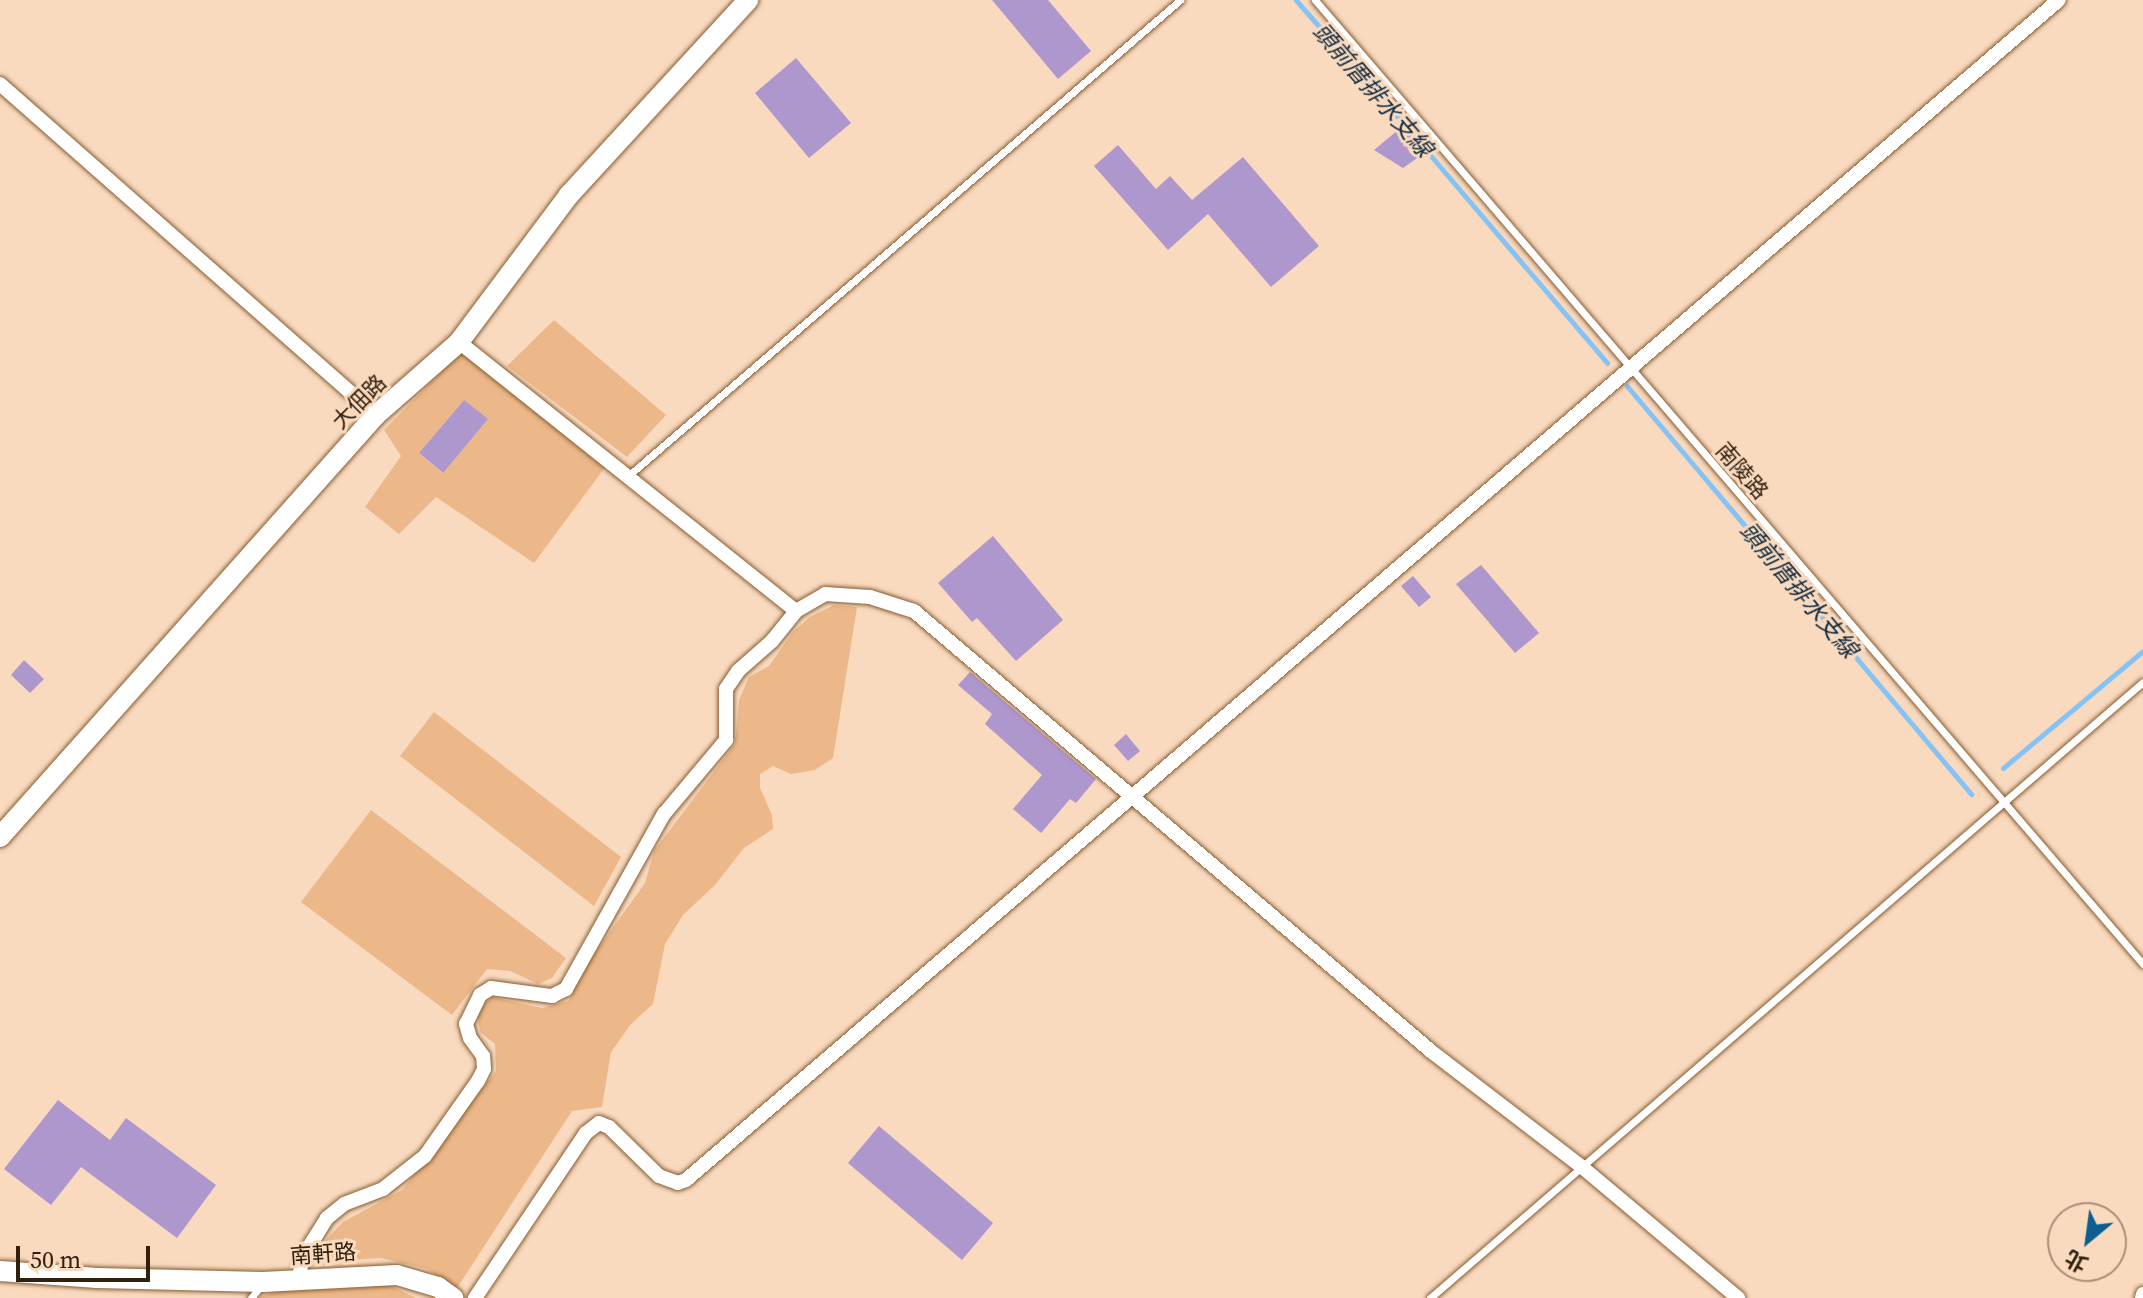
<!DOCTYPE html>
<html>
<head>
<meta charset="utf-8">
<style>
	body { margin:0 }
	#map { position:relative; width:2143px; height:1298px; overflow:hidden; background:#f9dabf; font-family:"Source Serif 4","Noto Sans TC",serif }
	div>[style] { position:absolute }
	.green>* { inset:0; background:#ecb889 }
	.stream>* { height:5px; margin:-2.5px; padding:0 2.5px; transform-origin:2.5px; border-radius:2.5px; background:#86c3f4 }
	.building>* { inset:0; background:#ae97cd }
	.roads { filter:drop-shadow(0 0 2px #875c31) drop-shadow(0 0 2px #875c31) }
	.lane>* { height:7px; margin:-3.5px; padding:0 3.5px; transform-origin:3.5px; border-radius:3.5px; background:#fff }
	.street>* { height:14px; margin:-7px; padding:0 7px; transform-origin:7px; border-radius:7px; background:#fff }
	.secondary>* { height:20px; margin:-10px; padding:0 10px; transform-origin:10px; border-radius:10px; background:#fff }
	span { translate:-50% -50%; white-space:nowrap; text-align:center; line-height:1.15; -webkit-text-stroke:6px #f9dabf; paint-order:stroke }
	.street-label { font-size:22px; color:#32200e }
	.water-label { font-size:24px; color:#102b40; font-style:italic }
	.north { position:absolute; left:2047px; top:1202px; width:80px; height:80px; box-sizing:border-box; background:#f9dabf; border:2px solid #a99078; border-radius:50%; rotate:209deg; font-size:22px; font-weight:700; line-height:32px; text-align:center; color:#32200e }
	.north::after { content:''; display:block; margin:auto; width:28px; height:36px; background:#0d5e90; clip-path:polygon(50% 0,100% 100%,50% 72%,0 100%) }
	.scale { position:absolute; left:16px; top:1246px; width:134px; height:36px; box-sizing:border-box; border:4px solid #32200e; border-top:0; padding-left:10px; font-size:24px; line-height:28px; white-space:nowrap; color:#32200e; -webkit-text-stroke:6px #f9dabf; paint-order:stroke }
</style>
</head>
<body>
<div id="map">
	<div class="green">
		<div style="clip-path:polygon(554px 320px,666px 415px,627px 457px,507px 366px)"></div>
		<div style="clip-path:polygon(evenodd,461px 352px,606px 466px,534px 563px,436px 497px,399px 534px,365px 507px,401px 456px,384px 430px,461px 352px,464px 400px,487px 420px,442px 473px,419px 453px,464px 400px)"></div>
		<div style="clip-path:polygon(834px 605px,857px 607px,833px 758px,815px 770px,791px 774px,773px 766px,760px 774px,760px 788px,772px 815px,773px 829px,744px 848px,715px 885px,683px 915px,665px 944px,653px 1004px,631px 1024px,611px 1052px,602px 1107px,572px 1111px,457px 1288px,427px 1269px,381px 1258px,314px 1262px,321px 1245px,343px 1222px,402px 1190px,496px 1071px,495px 1044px,480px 1032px,477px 1013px,492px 997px,542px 1008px,568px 1001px,592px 957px,645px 883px,654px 851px,735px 744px,739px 700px,749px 677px,769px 666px,793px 632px,810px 617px)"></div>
		<div style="clip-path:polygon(434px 712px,621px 857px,594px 906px,400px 756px)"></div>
		<div style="clip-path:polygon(371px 810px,566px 958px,552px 978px,538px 984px,510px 971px,487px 969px,452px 1015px,301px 902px)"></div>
		<div style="clip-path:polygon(383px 1282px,416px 1298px,258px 1298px,284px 1288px)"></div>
	</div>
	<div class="stream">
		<div style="left:1296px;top:0;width:171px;rotate:49deg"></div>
		<div style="left:1425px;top:149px;width:281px;rotate:49.6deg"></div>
		<div style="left:1627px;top:386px;width:534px;rotate:49.86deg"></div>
		<div style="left:2003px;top:768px;width:182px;rotate:-39.9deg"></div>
	</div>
	<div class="building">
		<div style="clip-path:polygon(992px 0,1048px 0,1091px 51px,1058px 79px)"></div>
		<div style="clip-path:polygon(796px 58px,851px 123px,809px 158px,755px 93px)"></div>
		<div style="clip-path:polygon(1410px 120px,1433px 147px,1403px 168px,1374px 150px)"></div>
		<div style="clip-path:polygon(1118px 145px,1156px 189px,1170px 176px,1192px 200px,1243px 157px,1319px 246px,1271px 287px,1208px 214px,1168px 250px,1094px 166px)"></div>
		<div style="clip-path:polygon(464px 400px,488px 419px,443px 473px,419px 453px)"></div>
		<div style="clip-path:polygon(993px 536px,1063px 620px,1016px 661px,977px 618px,972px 622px,938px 583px)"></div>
		<div style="clip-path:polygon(1481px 565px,1539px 633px,1515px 653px,1456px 584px)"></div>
		<div style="clip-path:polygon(1413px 576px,1431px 597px,1419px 607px,1401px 586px)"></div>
		<div style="clip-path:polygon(24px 660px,44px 679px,30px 693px,11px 675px)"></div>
		<div style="clip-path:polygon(970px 672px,1096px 779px,1076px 803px,1070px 799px,1041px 833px,1013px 809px,1042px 775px,985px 724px,992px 714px,958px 685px)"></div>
		<div style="clip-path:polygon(1126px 734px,1140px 751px,1128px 761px,1114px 745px)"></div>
		<div style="clip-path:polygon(58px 1100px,110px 1140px,126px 1118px,216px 1185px,177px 1238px,81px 1167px,51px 1205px,4px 1169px)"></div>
		<div style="clip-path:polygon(879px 1126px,993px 1223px,962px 1260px,848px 1163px)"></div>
	</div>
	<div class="roads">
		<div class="lane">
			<div style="left:1315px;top:0;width:1271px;rotate:49.34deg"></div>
			<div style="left:628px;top:476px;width:729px;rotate:-40.77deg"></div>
			<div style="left:251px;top:1298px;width:14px;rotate:-51deg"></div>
			<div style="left:1430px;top:1298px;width:942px;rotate:-40.83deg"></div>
		</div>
		<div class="street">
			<div style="left:0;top:84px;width:501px;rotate:41.36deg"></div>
			<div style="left:459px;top:342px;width:431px;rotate:38.6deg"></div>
			<div style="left:796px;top:611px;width:34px;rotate:-30deg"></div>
			<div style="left:825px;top:594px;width:45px;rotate:3.8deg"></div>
			<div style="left:870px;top:597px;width:46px;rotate:17.7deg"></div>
			<div style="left:914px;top:611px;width:680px;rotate:40.41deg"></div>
			<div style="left:1432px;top:1052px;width:189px;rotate:37.5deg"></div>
			<div style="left:1582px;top:1167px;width:204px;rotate:40deg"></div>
			<div style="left:299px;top:1280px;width:22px;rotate:-82deg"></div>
			<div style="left:302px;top:1258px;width:47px;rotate:-58deg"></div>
			<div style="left:327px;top:1218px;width:22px;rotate:-39deg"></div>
			<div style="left:344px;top:1204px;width:42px;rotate:-21deg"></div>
			<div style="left:383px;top:1189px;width:53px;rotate:-38.2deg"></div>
			<div style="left:425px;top:1156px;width:92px;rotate:-54.8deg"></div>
			<div style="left:478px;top:1081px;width:13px;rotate:-63deg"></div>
			<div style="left:484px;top:1069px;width:13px;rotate:-94deg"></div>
			<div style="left:483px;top:1056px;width:22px;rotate:-126deg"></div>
			<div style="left:470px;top:1038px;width:15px;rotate:-106deg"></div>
			<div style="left:466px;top:1024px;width:32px;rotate:-64deg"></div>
			<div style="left:480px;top:995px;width:13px;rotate:-32deg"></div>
			<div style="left:491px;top:988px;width:62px;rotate:7.5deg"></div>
			<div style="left:552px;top:996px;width:16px;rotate:-27deg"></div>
			<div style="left:566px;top:989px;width:201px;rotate:-60.8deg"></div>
			<div style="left:664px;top:814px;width:97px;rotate:-50deg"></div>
			<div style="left:726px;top:740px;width:51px;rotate:-90deg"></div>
			<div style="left:726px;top:689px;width:22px;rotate:-56deg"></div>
			<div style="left:738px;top:671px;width:45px;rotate:-41.4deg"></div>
			<div style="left:772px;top:641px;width:38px;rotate:-51deg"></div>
			<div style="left:475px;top:1298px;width:199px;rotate:-56.1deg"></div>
			<div style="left:586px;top:1133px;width:16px;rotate:-38deg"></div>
			<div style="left:599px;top:1123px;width:11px;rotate:22deg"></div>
			<div style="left:609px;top:1127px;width:70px;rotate:44.4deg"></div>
			<div style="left:659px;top:1176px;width:20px;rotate:20deg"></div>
			<div style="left:678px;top:1183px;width:9px;rotate:-21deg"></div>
			<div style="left:686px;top:1180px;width:1810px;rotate:-40.68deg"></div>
			<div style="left:2142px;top:1298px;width:4px;rotate:-76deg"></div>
		</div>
		<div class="secondary">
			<div style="left:0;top:837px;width:565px;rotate:-48.3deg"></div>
			<div style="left:376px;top:415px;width:111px;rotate:-41.3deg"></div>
			<div style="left:459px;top:342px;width:184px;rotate:-53.2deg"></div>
			<div style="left:569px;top:195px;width:265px;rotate:-47.4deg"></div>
			<div style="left:0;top:1271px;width:97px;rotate:4.1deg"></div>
			<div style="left:97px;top:1278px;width:166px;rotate:1.4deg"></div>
			<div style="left:263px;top:1282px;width:134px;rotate:-3deg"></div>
			<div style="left:397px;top:1275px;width:43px;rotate:16.3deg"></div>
			<div style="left:438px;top:1287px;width:19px;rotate:36deg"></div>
		</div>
	</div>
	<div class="street-label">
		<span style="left:359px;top:402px;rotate:-45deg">大佃路</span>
		<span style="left:1742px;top:471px;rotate:49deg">南陵路</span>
		<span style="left:323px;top:1254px;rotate:-4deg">南軒路</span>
	</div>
	<div class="water-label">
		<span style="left:1373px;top:90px;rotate:49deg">頭前厝排水支線</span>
		<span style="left:1799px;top:590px;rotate:50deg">頭前厝排水支線</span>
	</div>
	<div class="north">北</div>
	<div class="scale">50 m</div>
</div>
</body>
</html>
